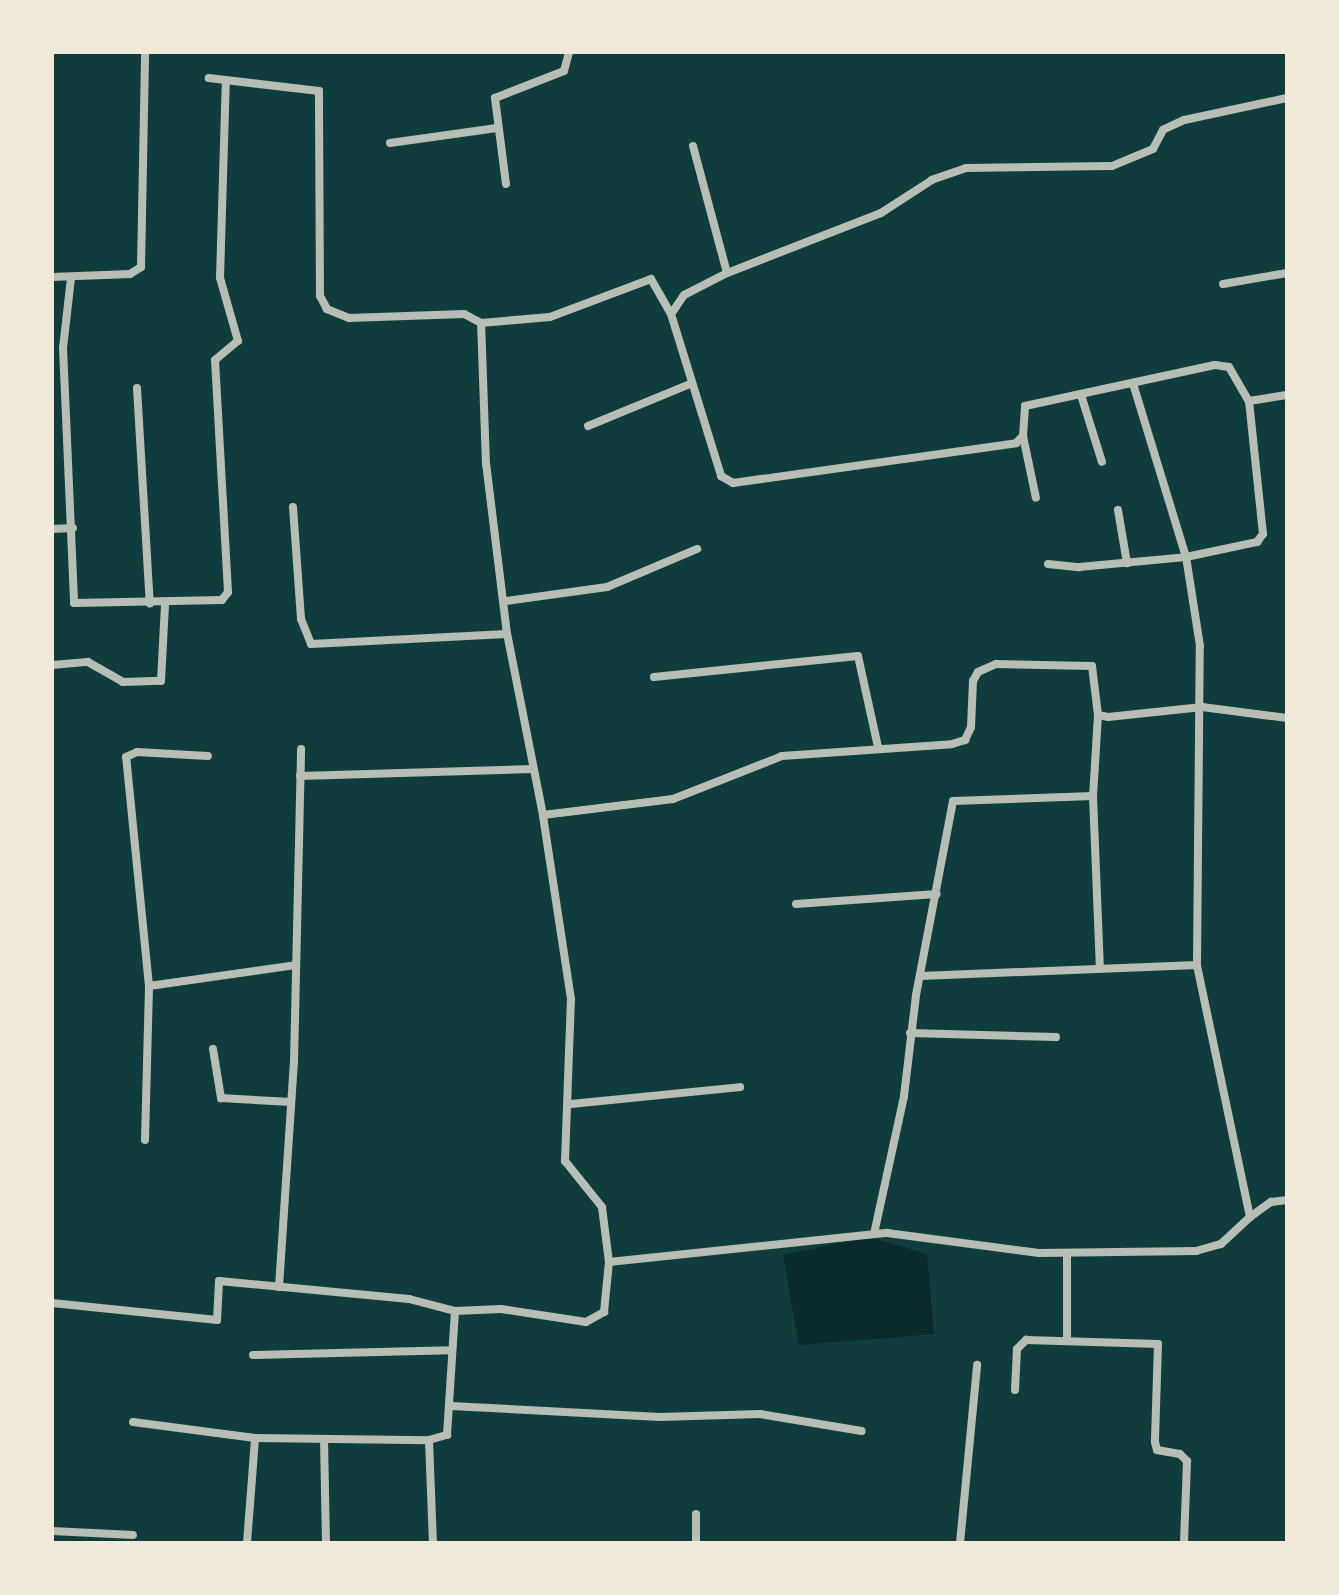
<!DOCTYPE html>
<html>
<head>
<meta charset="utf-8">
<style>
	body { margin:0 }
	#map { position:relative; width:1339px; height:1595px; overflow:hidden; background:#0f3d3e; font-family:Arial,sans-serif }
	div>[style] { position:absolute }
	.water>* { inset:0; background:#0a2a2b }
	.minor>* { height:8px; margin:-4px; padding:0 4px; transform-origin:4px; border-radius:4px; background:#b8beb3 }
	span { translate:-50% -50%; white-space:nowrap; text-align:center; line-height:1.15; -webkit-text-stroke:8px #f1e9da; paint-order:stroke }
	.frame { position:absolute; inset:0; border:54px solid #f1e9da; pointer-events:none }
</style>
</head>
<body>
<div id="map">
	<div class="water">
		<div style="clip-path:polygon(869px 1237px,927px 1254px,934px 1334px,799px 1345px,783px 1255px)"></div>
	</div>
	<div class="minor">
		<div style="left:1287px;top:98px;width:105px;rotate:167.9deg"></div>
		<div style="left:1184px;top:120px;width:23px;rotate:155deg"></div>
		<div style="left:1163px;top:130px;width:21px;rotate:118deg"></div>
		<div style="left:1153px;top:149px;width:44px;rotate:157.5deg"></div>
		<div style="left:1112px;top:166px;width:146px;rotate:179.2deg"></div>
		<div style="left:966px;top:168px;width:36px;rotate:161deg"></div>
		<div style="left:932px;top:180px;width:61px;rotate:147.1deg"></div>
		<div style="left:881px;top:213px;width:165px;rotate:158.7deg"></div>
		<div style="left:727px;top:273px;width:48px;rotate:152.9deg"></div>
		<div style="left:684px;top:295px;width:23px;rotate:124deg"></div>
		<div style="left:671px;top:314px;width:170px;rotate:72.8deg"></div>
		<div style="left:721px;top:476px;width:14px;rotate:30deg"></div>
		<div style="left:733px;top:483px;width:286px;rotate:-8deg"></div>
		<div style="left:1016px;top:443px;width:10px;rotate:-45deg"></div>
		<div style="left:1023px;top:436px;width:30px;rotate:-86deg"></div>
		<div style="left:1025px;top:406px;width:194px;rotate:-12.2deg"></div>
		<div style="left:1215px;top:365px;width:14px;rotate:8deg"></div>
		<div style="left:1229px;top:367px;width:39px;rotate:60deg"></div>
		<div style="left:1249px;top:401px;width:38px;rotate:-9deg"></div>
		<div style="left:390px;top:143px;width:108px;rotate:-8deg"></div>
		<div style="left:693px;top:146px;width:131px;rotate:75deg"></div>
		<div style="left:506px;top:184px;width:87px;rotate:-97.3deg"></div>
		<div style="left:495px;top:98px;width:74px;rotate:-21.4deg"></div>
		<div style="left:564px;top:71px;width:20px;rotate:-75deg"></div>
		<div style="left:52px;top:277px;width:78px;rotate:-2.2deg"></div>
		<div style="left:130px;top:274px;width:13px;rotate:-32deg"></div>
		<div style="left:141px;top:267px;width:215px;rotate:-88.9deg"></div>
		<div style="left:71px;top:278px;width:70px;rotate:96.5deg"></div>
		<div style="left:63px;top:348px;width:255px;rotate:87.5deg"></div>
		<div style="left:74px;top:603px;width:148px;rotate:-1.2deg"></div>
		<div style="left:222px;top:600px;width:10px;rotate:-53deg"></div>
		<div style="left:228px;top:592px;width:232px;rotate:-93.2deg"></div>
		<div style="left:215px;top:360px;width:30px;rotate:-40deg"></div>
		<div style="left:238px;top:341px;width:66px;rotate:-105.9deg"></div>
		<div style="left:220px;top:278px;width:198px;rotate:-88.3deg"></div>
		<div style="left:1223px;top:284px;width:65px;rotate:-9.8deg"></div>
		<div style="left:481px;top:323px;width:69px;rotate:-5deg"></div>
		<div style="left:550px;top:317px;width:108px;rotate:-20.6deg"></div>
		<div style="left:651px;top:279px;width:40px;rotate:60.3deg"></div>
		<div style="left:137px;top:388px;width:216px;rotate:86.6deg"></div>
		<div style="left:1081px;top:395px;width:70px;rotate:72.6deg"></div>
		<div style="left:588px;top:426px;width:110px;rotate:-22.4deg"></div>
		<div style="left:1023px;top:436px;width:63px;rotate:78.2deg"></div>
		<div style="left:293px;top:507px;width:112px;rotate:85.9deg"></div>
		<div style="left:301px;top:619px;width:27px;rotate:68deg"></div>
		<div style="left:311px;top:644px;width:196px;rotate:-2.9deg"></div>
		<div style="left:1118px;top:510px;width:54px;rotate:80.4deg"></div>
		<div style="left:52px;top:529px;width:21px;rotate:-3deg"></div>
		<div style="left:1048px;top:564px;width:31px;rotate:6deg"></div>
		<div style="left:1079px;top:567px;width:107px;rotate:-5.3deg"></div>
		<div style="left:1186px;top:557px;width:73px;rotate:-11.9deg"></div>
		<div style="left:1257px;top:542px;width:10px;rotate:-53deg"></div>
		<div style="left:1263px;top:534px;width:134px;rotate:-96deg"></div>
		<div style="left:506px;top:601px;width:102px;rotate:-7.9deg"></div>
		<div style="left:607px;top:587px;width:98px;rotate:-22.9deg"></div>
		<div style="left:52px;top:665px;width:36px;rotate:-5deg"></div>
		<div style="left:88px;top:662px;width:40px;rotate:29.7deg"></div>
		<div style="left:123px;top:682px;width:38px;rotate:-2deg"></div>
		<div style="left:161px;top:681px;width:77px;rotate:-87deg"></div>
		<div style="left:654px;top:677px;width:205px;rotate:-5.9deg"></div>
		<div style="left:858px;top:656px;width:93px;rotate:77.6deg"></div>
		<div style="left:1098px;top:715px;width:81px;rotate:93.5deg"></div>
		<div style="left:1093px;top:796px;width:173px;rotate:87.7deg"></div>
		<div style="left:300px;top:776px;width:232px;rotate:-1.7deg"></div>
		<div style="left:543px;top:815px;width:131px;rotate:-7deg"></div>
		<div style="left:673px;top:799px;width:117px;rotate:-21.5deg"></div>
		<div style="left:782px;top:756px;width:170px;rotate:-4deg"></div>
		<div style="left:952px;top:744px;width:14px;rotate:-17deg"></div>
		<div style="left:965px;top:740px;width:14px;rotate:-65deg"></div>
		<div style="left:971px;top:727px;width:46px;rotate:-87.5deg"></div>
		<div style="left:973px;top:681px;width:10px;rotate:-61deg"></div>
		<div style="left:978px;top:672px;width:20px;rotate:-24deg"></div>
		<div style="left:996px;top:664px;width:96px;rotate:1.2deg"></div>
		<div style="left:1092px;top:666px;width:49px;rotate:83deg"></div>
		<div style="left:1098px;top:715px;width:10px;rotate:11deg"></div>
		<div style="left:1108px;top:717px;width:95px;rotate:-6.1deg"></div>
		<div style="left:1202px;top:707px;width:86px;rotate:7.4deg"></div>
		<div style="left:796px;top:904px;width:141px;rotate:-4.1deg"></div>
		<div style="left:921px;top:976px;width:276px;rotate:-2.3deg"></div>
		<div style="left:149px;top:986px;width:148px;rotate:-8.1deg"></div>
		<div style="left:910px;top:1033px;width:146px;rotate:1.6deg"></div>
		<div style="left:213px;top:1049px;width:50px;rotate:80.7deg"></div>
		<div style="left:221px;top:1098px;width:70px;rotate:3.3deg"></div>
		<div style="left:571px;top:1104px;width:170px;rotate:-5.7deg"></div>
		<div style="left:145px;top:1140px;width:154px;rotate:-88.5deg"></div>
		<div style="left:149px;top:986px;width:230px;rotate:-95.7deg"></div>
		<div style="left:126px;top:757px;width:12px;rotate:-24deg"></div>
		<div style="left:137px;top:752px;width:71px;rotate:3.2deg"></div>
		<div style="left:1250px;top:1217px;width:26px;rotate:-36deg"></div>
		<div style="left:1271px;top:1202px;width:16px;rotate:-7deg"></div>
		<div style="left:874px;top:1234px;width:141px;rotate:-77.7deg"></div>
		<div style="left:904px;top:1096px;width:102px;rotate:-83.2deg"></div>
		<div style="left:916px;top:995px;width:197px;rotate:-79.2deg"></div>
		<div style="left:953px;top:801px;width:140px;rotate:-2deg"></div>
		<div style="left:1067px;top:1254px;width:85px;rotate:90deg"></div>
		<div style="left:609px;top:1262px;width:280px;rotate:-6deg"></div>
		<div style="left:887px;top:1233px;width:153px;rotate:7.5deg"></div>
		<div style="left:1039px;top:1253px;width:157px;rotate:-0.7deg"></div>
		<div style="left:1196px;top:1251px;width:26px;rotate:-16deg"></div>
		<div style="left:1221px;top:1244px;width:40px;rotate:-43deg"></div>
		<div style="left:1250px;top:1217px;width:258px;rotate:-101.9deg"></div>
		<div style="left:1197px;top:965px;width:319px;rotate:-89.5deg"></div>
		<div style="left:1200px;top:646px;width:90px;rotate:-98.9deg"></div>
		<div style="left:1186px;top:557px;width:181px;rotate:-107deg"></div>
		<div style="left:279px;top:1287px;width:225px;rotate:-86.2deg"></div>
		<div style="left:294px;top:1062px;width:313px;rotate:-88.7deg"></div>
		<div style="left:52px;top:1303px;width:166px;rotate:5.9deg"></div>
		<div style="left:217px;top:1320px;width:39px;rotate:-87deg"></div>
		<div style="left:219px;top:1281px;width:191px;rotate:5.4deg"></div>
		<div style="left:409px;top:1299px;width:48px;rotate:14.6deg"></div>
		<div style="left:253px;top:1355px;width:198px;rotate:-1.4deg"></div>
		<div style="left:1015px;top:1390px;width:41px;rotate:-87.2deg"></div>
		<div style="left:1017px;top:1349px;width:13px;rotate:-45deg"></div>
		<div style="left:1026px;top:1340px;width:132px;rotate:1.7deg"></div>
		<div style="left:1158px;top:1344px;width:98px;rotate:91.8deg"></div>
		<div style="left:1155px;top:1442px;width:8px;rotate:76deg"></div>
		<div style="left:1157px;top:1450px;width:23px;rotate:10deg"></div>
		<div style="left:1180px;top:1454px;width:10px;rotate:45deg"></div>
		<div style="left:1187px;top:1461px;width:82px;rotate:92.1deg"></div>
		<div style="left:451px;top:1406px;width:209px;rotate:3deg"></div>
		<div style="left:660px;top:1417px;width:100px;rotate:-1.7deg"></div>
		<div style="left:760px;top:1414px;width:103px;rotate:9.5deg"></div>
		<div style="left:133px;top:1422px;width:123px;rotate:7.5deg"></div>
		<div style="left:255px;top:1438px;width:174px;rotate:0.7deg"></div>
		<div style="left:429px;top:1440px;width:19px;rotate:-16deg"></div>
		<div style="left:447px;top:1435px;width:124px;rotate:-86.3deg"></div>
		<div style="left:455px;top:1311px;width:46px;rotate:-2.5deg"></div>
		<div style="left:501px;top:1309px;width:86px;rotate:8.7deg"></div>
		<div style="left:586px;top:1322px;width:21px;rotate:-29deg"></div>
		<div style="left:604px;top:1312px;width:50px;rotate:-84.3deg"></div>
		<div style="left:609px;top:1262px;width:55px;rotate:-97.3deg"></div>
		<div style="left:602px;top:1207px;width:59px;rotate:-128.8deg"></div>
		<div style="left:565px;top:1161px;width:162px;rotate:-87.9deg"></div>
		<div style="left:571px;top:999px;width:186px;rotate:-98.7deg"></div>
		<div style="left:543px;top:815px;width:185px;rotate:-101.2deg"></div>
		<div style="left:507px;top:634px;width:171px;rotate:-97deg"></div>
		<div style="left:486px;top:464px;width:141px;rotate:-92deg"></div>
		<div style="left:481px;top:323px;width:19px;rotate:-152deg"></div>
		<div style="left:464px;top:314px;width:115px;rotate:178deg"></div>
		<div style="left:349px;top:318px;width:24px;rotate:-158deg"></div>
		<div style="left:327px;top:309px;width:15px;rotate:-118deg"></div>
		<div style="left:320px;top:296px;width:205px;rotate:-90.3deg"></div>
		<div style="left:319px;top:91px;width:111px;rotate:-173.3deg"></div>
		<div style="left:324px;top:1439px;width:104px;rotate:88.9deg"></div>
		<div style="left:429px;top:1440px;width:103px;rotate:87.8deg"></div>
		<div style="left:52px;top:1531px;width:81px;rotate:2.8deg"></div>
		<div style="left:247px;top:1543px;width:105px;rotate:-85.6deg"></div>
		<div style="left:696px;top:1543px;width:29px;rotate:-90deg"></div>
		<div style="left:960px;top:1543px;width:179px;rotate:-84.5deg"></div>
	</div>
	<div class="frame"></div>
</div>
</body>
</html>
